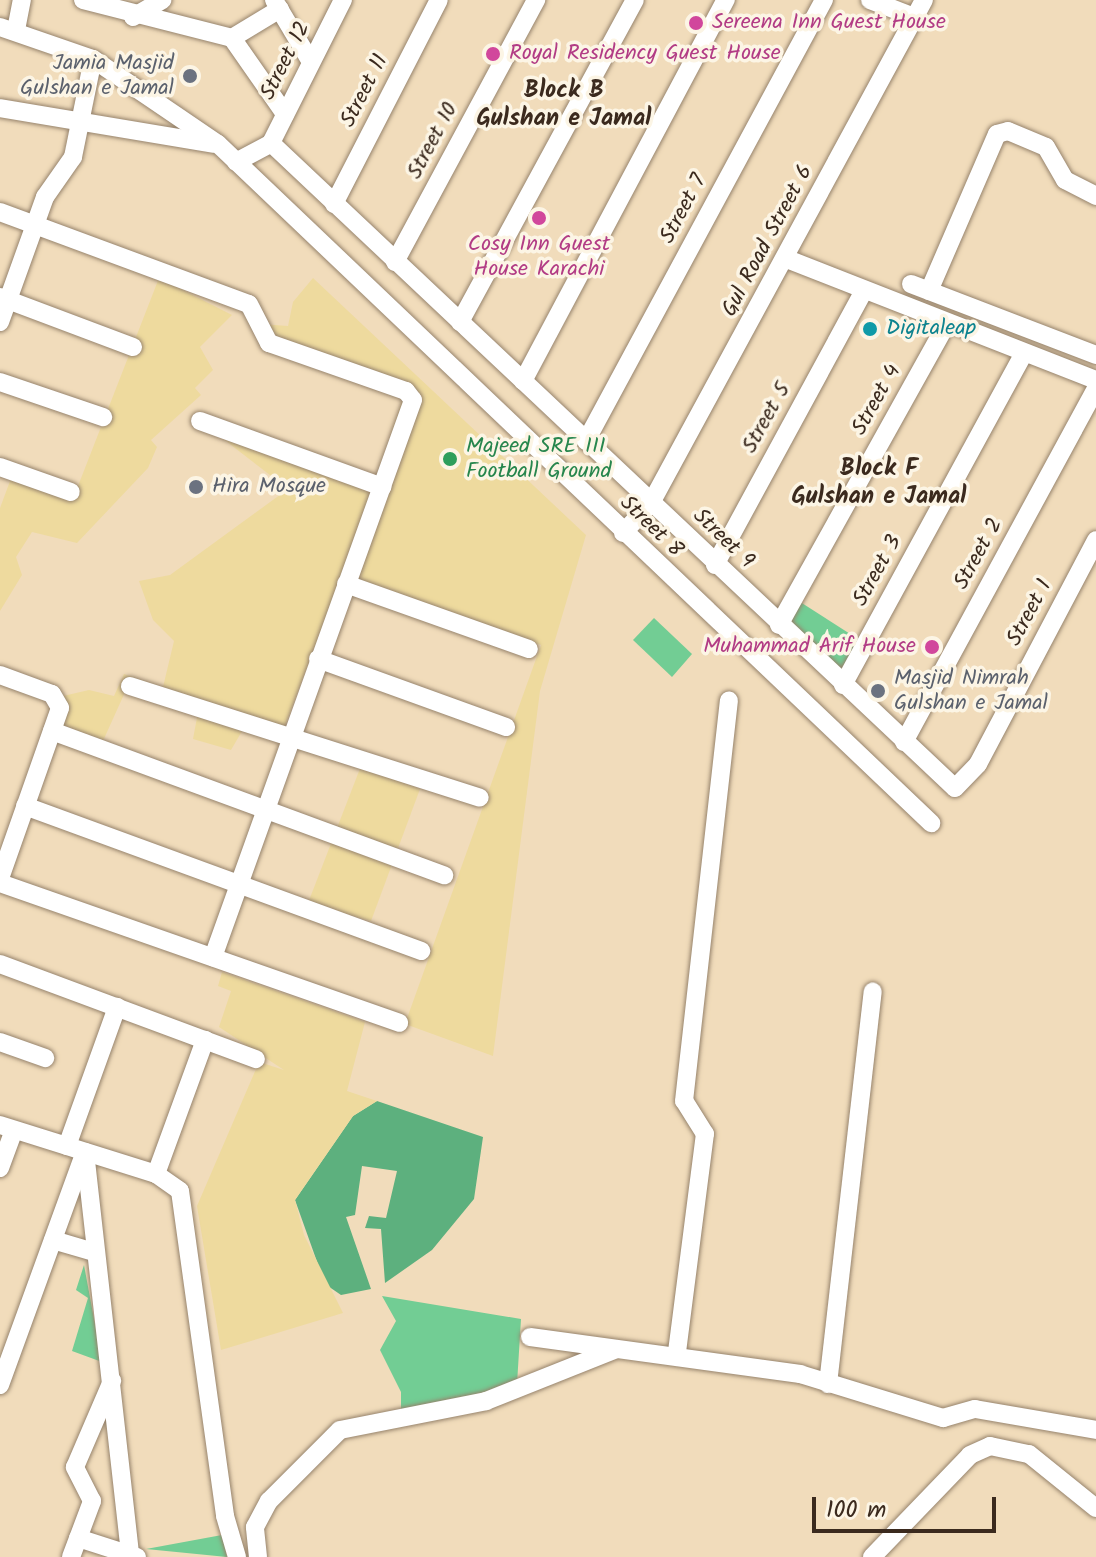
<!DOCTYPE html>
<html>
<head>
<meta charset="utf-8">
<style>
	body { margin:0 }
	#map { position:relative; width:1096px; height:1557px; overflow:hidden; background:#f1dcbb; font-family:Kalam,sans-serif }
	div>[style] { position:absolute }
	.green>* { inset:0; background:#72cd94 }
	.forest>* { inset:0; background:#5db07e }
	.sand>* { inset:0; background:#eeda9e }
	.roads { filter:drop-shadow(0 0 2px #96836c) drop-shadow(0 0 2px #96836c) }
	.minor>* { height:18px; margin:-9px; padding:0 9px; transform-origin:9px; border-radius:9px; background:#fff }
	.dots>* { width:22px; height:22px; translate:-50% -50%; box-sizing:border-box; border:4px solid #fcf5e5; border-radius:50% }
	span { translate:-50% -50%; white-space:nowrap; text-align:center; line-height:1.15; -webkit-text-stroke:7px #fcf5e5; paint-order:stroke }
	.hotel-label { font-size:22px; color:#b23c85 }
	.left { translate:0 -50%; text-align:left }
	.right { translate:-100% -50%; text-align:right }
	.street-label { font-size:22px; color:#3b2a1e }
	.worship-label { font-size:22px; color:#5b616d }
	.culture-label { font-size:22px; color:#0d838f }
	.leisure-label { font-size:22px; color:#27864d }
	.neighbourhood-label { font-size:24px; color:#3b2a1e; font-weight:700 }
	.scale { position:absolute; left:812px; top:1497px; width:184px; height:36px; box-sizing:border-box; border:4px solid #3b2a1e; border-top:0; padding-left:10px; font-size:24px; line-height:28px; white-space:nowrap; color:#3b2a1e; -webkit-text-stroke:6px #fcf5e5; paint-order:stroke }
</style>
</head>
<body>
<div id="map">
	<div class="green">
		<div style="clip-path:polygon(794px 598px,858px 639px,837px 677px,779px 625px)"></div>
		<div style="clip-path:polygon(654px 618px,692px 654px,672px 677px,633px 640px)"></div>
		<div style="clip-path:polygon(84px 1265px,102px 1362px,72px 1351px,88px 1298px,76px 1290px)"></div>
		<div style="clip-path:polygon(382px 1296px,521px 1319px,517px 1384px,401px 1413px,401px 1392px,380px 1350px,396px 1321px)"></div>
		<div style="clip-path:polygon(222px 1535px,227px 1557px,146px 1549px)"></div>
	</div>
	<div class="forest">
		<div style="clip-path:polygon(377px 1101px,483px 1137px,474px 1199px,432px 1250px,385px 1283px,381px 1229px,365px 1228px,369px 1216px,386px 1218px,397px 1171px,362px 1166px,355px 1215px,346px 1217px,371px 1289px,341px 1295px,325px 1284px,295px 1200px,353px 1116px)"></div>
	</div>
	<div class="sand">
		<div style="clip-path:polygon(159px 278px,232px 315px,200px 347px,213px 370px,195px 388px,201px 395px,151px 440px,157px 447px,148px 468px,77px 543px,32px 532px,16px 557px,22px 575px,0 611px,0 508px,16px 465px,78px 486px)"></div>
		<div style="clip-path:polygon(313px 278px,586px 535px,540px 691px,493px 1056px,405px 1024px,541px 645px,341px 578px,279px 741px,245px 726px,231px 750px,193px 739px,198px 712px,126px 690px,98px 752px,41px 736px,63px 696px,89px 690px,114px 696px,124px 674px,163px 687px,174px 641px,153px 620px,139px 581px,170px 575px,288px 489px,213px 431px,376px 478px,403px 398px,267px 350px,248px 323px,288px 326px,293px 302px)"></div>
		<div style="clip-path:polygon(361px 766px,420px 789px,371px 921px,308px 903px)"></div>
		<div style="clip-path:polygon(222px 972px,365px 1022px,347px 1091px,377px 1101px,353px 1116px,295px 1200px,304px 1235px,343px 1313px,221px 1350px,197px 1206px,259px 1062px,284px 1070px,219px 1027px,231px 991px,218px 986px)"></div>
	</div>
	<div class="roads">
		<div class="minor">
			<div style="left:83px;top:0;width:154px;rotate:14.3deg"></div>
			<div style="left:232px;top:38px;width:56px;rotate:-31.1deg"></div>
			<div style="left:274px;top:0;width:72px;rotate:59.2deg"></div>
			<div style="left:870px;top:0;width:47px;rotate:21.1deg"></div>
			<div style="left:133px;top:17px;width:34px;rotate:-30deg"></div>
			<div style="left:0;top:27px;width:98px;rotate:19deg"></div>
			<div style="left:93px;top:59px;width:151px;rotate:34.2deg"></div>
			<div style="left:218px;top:144px;width:985px;rotate:43.6deg"></div>
			<div style="left:16px;top:30px;width:31px;rotate:-79deg"></div>
			<div style="left:232px;top:38px;width:93px;rotate:55.1deg"></div>
			<div style="left:0;top:108px;width:217px;rotate:9.5deg"></div>
			<div style="left:271px;top:143px;width:940px;rotate:43.32deg"></div>
			<div style="left:955px;top:788px;width:33px;rotate:-46deg"></div>
			<div style="left:978px;top:764px;width:253px;rotate:-62.2deg"></div>
			<div style="left:271px;top:143px;width:160px;rotate:-63.3deg"></div>
			<div style="left:236px;top:162px;width:40px;rotate:-28deg"></div>
			<div style="left:334px;top:204px;width:229px;rotate:-62.8deg"></div>
			<div style="left:0;top:212px;width:265px;rotate:20.3deg"></div>
			<div style="left:249px;top:304px;width:44px;rotate:62.9deg"></div>
			<div style="left:269px;top:343px;width:145px;rotate:19.3deg"></div>
			<div style="left:406px;top:391px;width:11px;rotate:52deg"></div>
			<div style="left:413px;top:400px;width:592px;rotate:109.75deg"></div>
			<div style="left:787px;top:259px;width:332px;rotate:21.4deg"></div>
			<div style="left:395px;top:262px;width:298px;rotate:-61.7deg"></div>
			<div style="left:911px;top:284px;width:198px;rotate:21deg"></div>
			<div style="left:929px;top:291px;width:171px;rotate:-66.6deg"></div>
			<div style="left:997px;top:134px;width:11px;rotate:-15deg"></div>
			<div style="left:1008px;top:131px;width:41px;rotate:22.8deg"></div>
			<div style="left:1046px;top:147px;width:38px;rotate:60deg"></div>
			<div style="left:1065px;top:180px;width:35px;rotate:27deg"></div>
			<div style="left:0;top:297px;width:142px;rotate:20.6deg"></div>
			<div style="left:0;top:322px;width:133px;rotate:-70.2deg"></div>
			<div style="left:45px;top:197px;width:49px;rotate:-55deg"></div>
			<div style="left:73px;top:157px;width:100px;rotate:-78.5deg"></div>
			<div style="left:460px;top:322px;width:366px;rotate:-61.5deg"></div>
			<div style="left:523px;top:381px;width:432px;rotate:-62deg"></div>
			<div style="left:0;top:382px;width:109px;rotate:18.8deg"></div>
			<div style="left:200px;top:421px;width:194px;rotate:19.9deg"></div>
			<div style="left:586px;top:441px;width:501px;rotate:-61.65deg"></div>
			<div style="left:0;top:467px;width:75px;rotate:19.4deg"></div>
			<div style="left:623px;top:533px;width:41px;rotate:-47deg"></div>
			<div style="left:651px;top:503px;width:572px;rotate:-61.51deg"></div>
			<div style="left:715px;top:565px;width:308px;rotate:-61.5deg"></div>
			<div style="left:346px;top:584px;width:194px;rotate:19.6deg"></div>
			<div style="left:779px;top:625px;width:343px;rotate:-60.9deg"></div>
			<div style="left:318px;top:659px;width:200px;rotate:19.9deg"></div>
			<div style="left:0;top:675px;width:55px;rotate:20.1deg"></div>
			<div style="left:52px;top:694px;width:16px;rotate:60deg"></div>
			<div style="left:60px;top:708px;width:180px;rotate:109.4deg"></div>
			<div style="left:843px;top:685px;width:378px;rotate:-61.4deg"></div>
			<div style="left:130px;top:686px;width:367px;rotate:17.7deg"></div>
			<div style="left:52px;top:731px;width:418px;rotate:20.2deg"></div>
			<div style="left:904px;top:742px;width:402px;rotate:-61.5deg"></div>
			<div style="left:25px;top:806px;width:422px;rotate:20.1deg"></div>
			<div style="left:0;top:883px;width:423px;rotate:19.3deg"></div>
			<div style="left:0;top:964px;width:273px;rotate:20.4deg"></div>
			<div style="left:0;top:1042px;width:48px;rotate:19.6deg"></div>
			<div style="left:0;top:1125px;width:164px;rotate:17.4deg"></div>
			<div style="left:156px;top:1174px;width:29px;rotate:35deg"></div>
			<div style="left:180px;top:1191px;width:328px;rotate:82.1deg"></div>
			<div style="left:225px;top:1516px;width:43px;rotate:73.7deg"></div>
			<div style="left:67px;top:1146px;width:148px;rotate:-70.2deg"></div>
			<div style="left:0;top:1168px;width:40px;rotate:-69.8deg"></div>
			<div style="left:156px;top:1174px;width:143px;rotate:-69.9deg"></div>
			<div style="left:53px;top:1240px;width:43px;rotate:16.3deg"></div>
			<div style="left:530px;top:1337px;width:273px;rotate:7.8deg"></div>
			<div style="left:800px;top:1374px;width:150px;rotate:17.1deg"></div>
			<div style="left:943px;top:1418px;width:33px;rotate:-16deg"></div>
			<div style="left:975px;top:1409px;width:123px;rotate:9.8deg"></div>
			<div style="left:677px;top:1352px;width:220px;rotate:-82.7deg"></div>
			<div style="left:705px;top:1134px;width:39px;rotate:-122deg"></div>
			<div style="left:684px;top:1101px;width:403px;rotate:-83.6deg"></div>
			<div style="left:828px;top:1384px;width:395px;rotate:-83.5deg"></div>
			<div style="left:0;top:1385px;width:248px;rotate:-70deg"></div>
			<div style="left:85px;top:1152px;width:406px;rotate:83.6deg"></div>
			<div style="left:78px;top:1538px;width:62px;rotate:17.9deg"></div>
			<div style="left:71px;top:1557px;width:60px;rotate:-69.4deg"></div>
			<div style="left:92px;top:1501px;width:38px;rotate:-117deg"></div>
			<div style="left:75px;top:1467px;width:94px;rotate:-66.7deg"></div>
			<div style="left:258px;top:1557px;width:30px;rotate:-96deg"></div>
			<div style="left:255px;top:1527px;width:30px;rotate:-62deg"></div>
			<div style="left:269px;top:1501px;width:100px;rotate:-45deg"></div>
			<div style="left:340px;top:1430px;width:149px;rotate:-11.2deg"></div>
			<div style="left:486px;top:1401px;width:138px;rotate:-21.7deg"></div>
			<div style="left:872px;top:1557px;width:141px;rotate:-46.1deg"></div>
			<div style="left:970px;top:1455px;width:22px;rotate:-24deg"></div>
			<div style="left:990px;top:1446px;width:40px;rotate:12deg"></div>
			<div style="left:1029px;top:1454px;width:86px;rotate:38.9deg"></div>
		</div>
	</div>
	<div class="dots">
		<div style="left:696px;top:23px;background:#d1479c"></div>
		<div style="left:493px;top:54px;background:#d1479c"></div>
		<div style="left:190px;top:76px;background:#6b7280"></div>
		<div style="left:539px;top:218px;background:#d1479c"></div>
		<div style="left:870px;top:329px;background:#0f9aa8"></div>
		<div style="left:450px;top:459px;background:#2e9e5b"></div>
		<div style="left:196px;top:487px;background:#6b7280"></div>
		<div style="left:932px;top:647px;background:#d1479c"></div>
		<div style="left:878px;top:691px;background:#6b7280"></div>
	</div>
	<div class="hotel-label">
		<span class="left" style="left:712px;top:23px">Sereena Inn Guest House</span>
		<span class="left" style="left:509px;top:54px">Royal Residency Guest House</span>
		<span style="left:539px;top:257px">Cosy Inn Guest<br>House Karachi</span>
		<span class="right" style="left:916px;top:647px">Muhammad Arif House</span>
	</div>
	<div class="street-label">
		<span style="left:286px;top:61px;rotate:-63deg">Street 12</span>
		<span style="left:365px;top:91px;rotate:-63deg">Street 11</span>
		<span style="left:433px;top:141px;rotate:-62deg">Street 10</span>
		<span style="left:684px;top:209px;rotate:-62deg">Street 7</span>
		<span style="left:768px;top:241px;rotate:-62deg">Gul Road Street 6</span>
		<span style="left:877px;top:400px;rotate:-61deg">Street 4</span>
		<span style="left:767px;top:418px;rotate:-61deg">Street 5</span>
		<span style="left:651px;top:527px;rotate:44deg">Street 8</span>
		<span style="left:723px;top:539px;rotate:44deg">Street 9</span>
		<span style="left:979px;top:554px;rotate:-61deg">Street 2</span>
		<span style="left:878px;top:571px;rotate:-61deg">Street 3</span>
		<span style="left:1030px;top:613px;rotate:-62deg">Street 1</span>
	</div>
	<div class="worship-label">
		<span class="right" style="left:174px;top:76px">Jamia Masjid<br>Gulshan e Jamal</span>
		<span class="left" style="left:212px;top:487px">Hira Mosque</span>
		<span class="left" style="left:894px;top:691px">Masjid Nimrah<br>Gulshan e Jamal</span>
	</div>
	<div class="culture-label">
		<span class="left" style="left:886px;top:329px">Digitaleap</span>
	</div>
	<div class="leisure-label">
		<span class="left" style="left:466px;top:459px">Majeed SRE III<br>Football Ground</span>
	</div>
	<div class="neighbourhood-label">
		<span style="left:564px;top:105px">Block B<br>Gulshan e Jamal</span>
		<span style="left:879px;top:483px">Block F<br>Gulshan e Jamal</span>
	</div>
	<div class="scale">100 m</div>
</div>
</body>
</html>
